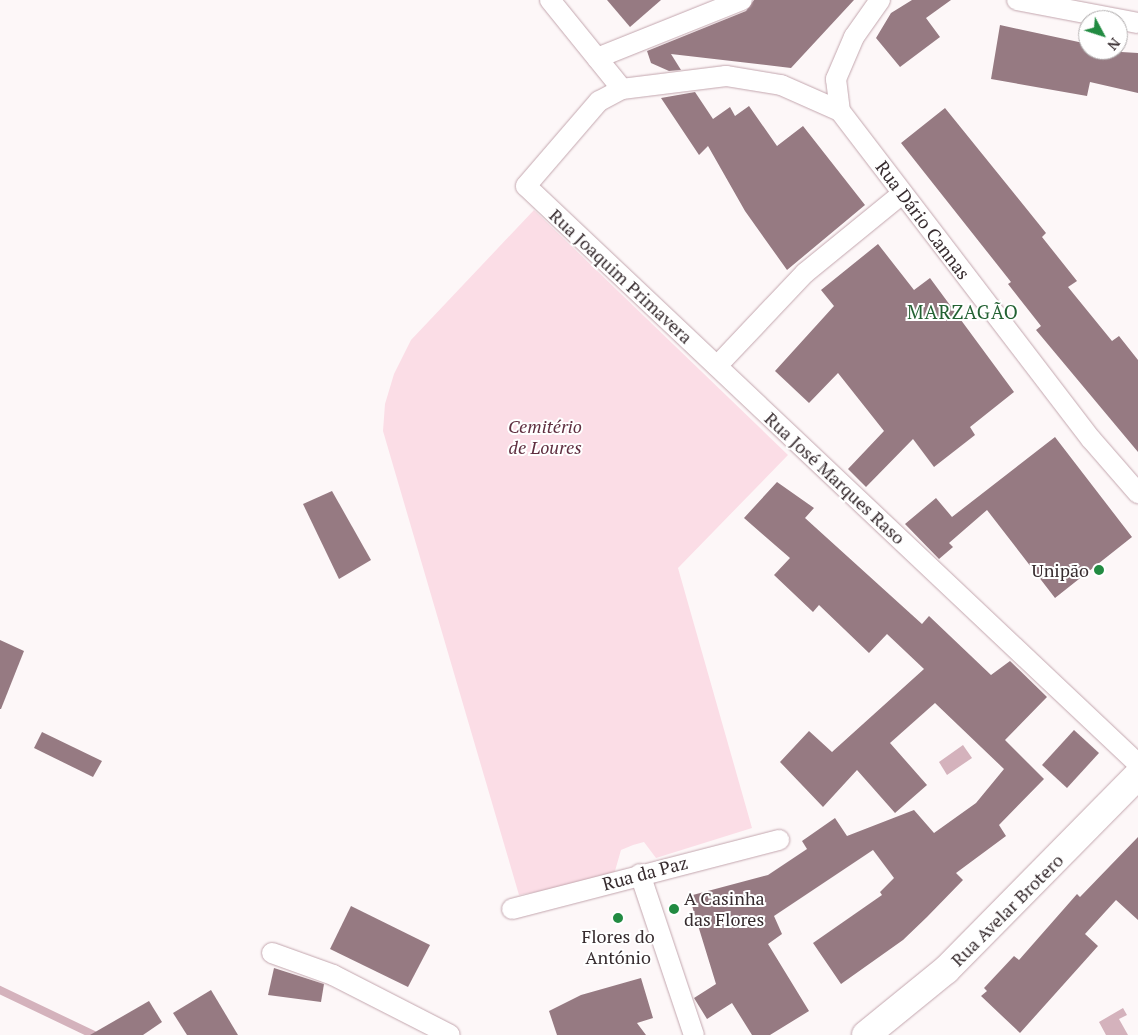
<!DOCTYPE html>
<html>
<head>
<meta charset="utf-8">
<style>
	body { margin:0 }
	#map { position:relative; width:1138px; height:1035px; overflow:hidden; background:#fdf7f8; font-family:"PT Serif",serif }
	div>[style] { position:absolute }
	.green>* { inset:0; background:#fbdde6 }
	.water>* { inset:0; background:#d4b2bc }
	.stream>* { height:8px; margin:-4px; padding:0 4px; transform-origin:4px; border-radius:4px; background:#d4b2bc }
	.building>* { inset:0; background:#967a82 }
	.roads { filter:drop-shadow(0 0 1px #c3a6ae) drop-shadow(0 0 1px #c3a6ae) }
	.minor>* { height:20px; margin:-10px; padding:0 10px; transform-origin:10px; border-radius:10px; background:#fff }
	.primary>* { height:28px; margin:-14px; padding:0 14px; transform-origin:14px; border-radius:14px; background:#fff }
	.dots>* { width:14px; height:14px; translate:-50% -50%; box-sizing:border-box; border:2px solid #fff; border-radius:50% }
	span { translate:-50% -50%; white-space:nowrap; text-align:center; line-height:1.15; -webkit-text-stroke:4px #fff; paint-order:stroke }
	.street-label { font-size:18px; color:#372c2f }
	.park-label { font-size:18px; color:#5f2f40; font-style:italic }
	.poi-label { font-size:18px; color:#372c2f }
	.right { translate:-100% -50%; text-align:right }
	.left { translate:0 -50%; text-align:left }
	.neighbourhood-label { font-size:19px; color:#236233; letter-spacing:1px }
	.north { position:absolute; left:1078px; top:10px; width:50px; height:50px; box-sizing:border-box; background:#fff; border:1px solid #afabac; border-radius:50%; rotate:130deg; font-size:14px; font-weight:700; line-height:20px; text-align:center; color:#372c2f }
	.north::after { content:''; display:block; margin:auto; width:18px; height:22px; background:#228b42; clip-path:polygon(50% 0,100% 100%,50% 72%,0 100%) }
</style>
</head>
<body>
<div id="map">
	<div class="green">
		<div style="clip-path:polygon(534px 210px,788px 455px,678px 568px,752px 828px,656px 858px,644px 842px,633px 845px,621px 850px,613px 878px,519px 895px,383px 431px,385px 404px,394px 374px,411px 340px)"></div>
	</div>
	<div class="water">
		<div style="clip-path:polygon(963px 745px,972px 758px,947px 775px,939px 762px)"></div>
		<div style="clip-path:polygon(1123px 1008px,1127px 1015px,1119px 1019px,1128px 1035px,1106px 1035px,1099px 1022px)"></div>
	</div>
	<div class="stream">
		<div style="left:0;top:990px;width:104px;rotate:25.6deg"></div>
	</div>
	<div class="building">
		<div style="clip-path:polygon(607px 0,661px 0,630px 27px)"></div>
		<div style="clip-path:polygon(754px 0,854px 0,791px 68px,671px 54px,681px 70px,669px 71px,651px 63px,647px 51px,746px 11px)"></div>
		<div style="clip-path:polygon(912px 0,951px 0,926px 18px,940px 37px,900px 67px,876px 38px,891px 13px)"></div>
		<div style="clip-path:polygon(1000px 25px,1088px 44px,1088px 50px,1138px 53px,1138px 93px,1090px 82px,1087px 96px,991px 79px)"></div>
		<div style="clip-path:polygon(695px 92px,713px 119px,730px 107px,735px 116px,749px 106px,777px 146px,803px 126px,865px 205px,787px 270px,745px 211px,708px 146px,699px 155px,661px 98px)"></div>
		<div style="clip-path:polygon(945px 108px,1046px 233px,1042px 237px,1077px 281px,1068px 287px,1112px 341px,1119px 336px,1138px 360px,1138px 452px,1036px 330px,1041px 326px,1008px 284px,1011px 282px,901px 143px)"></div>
		<div style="clip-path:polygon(878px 244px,914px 290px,930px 278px,1014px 392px,970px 427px,975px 435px,934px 467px,913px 439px,866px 487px,848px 469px,884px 431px,838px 373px,809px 403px,775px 371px,834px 306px,821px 290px)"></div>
		<div style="clip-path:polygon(1055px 437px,1132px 537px,1055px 598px,987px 510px,949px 543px,953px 547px,939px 559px,905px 524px,936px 498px,952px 517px)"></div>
		<div style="clip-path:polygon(777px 482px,814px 508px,805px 518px,922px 624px,929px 616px,991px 675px,1010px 661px,1047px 697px,1005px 740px,1044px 779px,999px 825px,1006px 836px,956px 873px,963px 880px,927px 917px,903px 940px,841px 984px,813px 943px,882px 895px,880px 892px,894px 878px,873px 850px,774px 916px,782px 934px,768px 944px,809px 1011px,770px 1035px,752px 1035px,732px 1003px,707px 1019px,694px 998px,716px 984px,689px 896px,768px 875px,807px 849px,802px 841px,835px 818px,847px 836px,914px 810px,934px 833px,976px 803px,1004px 769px,935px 703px,890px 743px,927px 785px,895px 813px,857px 770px,823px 807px,780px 762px,809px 731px,832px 752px,924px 669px,887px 634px,869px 653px,819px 605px,813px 612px,774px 575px,790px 558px,744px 518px)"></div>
		<div style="clip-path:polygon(332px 491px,371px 560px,339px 579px,303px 504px)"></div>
		<div style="clip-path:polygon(0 640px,24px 651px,1px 709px,0 709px)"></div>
		<div style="clip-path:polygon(1074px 730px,1099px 753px,1067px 788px,1042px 765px)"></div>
		<div style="clip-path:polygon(42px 732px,102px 761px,93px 777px,34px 748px)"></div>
		<div style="clip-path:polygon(1138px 837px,1138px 920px,1116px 900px,1085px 934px,1098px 946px,1020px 1033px,981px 996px,987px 991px,984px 988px,1014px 956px,1019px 960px,1077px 894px,1080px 897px)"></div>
		<div style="clip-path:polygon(351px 906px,430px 945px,408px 987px,330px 949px)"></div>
		<div style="clip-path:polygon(274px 968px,324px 984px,321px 1002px,268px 995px)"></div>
		<div style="clip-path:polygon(641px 978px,653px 1018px,637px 1023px,646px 1035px,557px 1035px,549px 1011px,581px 995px)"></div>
		<div style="clip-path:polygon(211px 990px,238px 1035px,187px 1035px,173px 1013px)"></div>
		<div style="clip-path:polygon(149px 1001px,162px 1022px,143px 1035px,90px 1035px)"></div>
	</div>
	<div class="roads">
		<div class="minor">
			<div style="left:550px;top:0;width:114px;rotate:51deg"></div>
			<div style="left:880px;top:0;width:45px;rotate:125.1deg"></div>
			<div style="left:854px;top:37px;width:46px;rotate:113.2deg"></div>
			<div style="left:836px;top:79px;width:32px;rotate:83deg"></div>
			<div style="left:840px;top:111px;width:413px;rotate:52.6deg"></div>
			<div style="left:1091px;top:439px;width:72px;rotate:49deg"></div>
			<div style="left:1017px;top:0;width:123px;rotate:10.8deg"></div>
			<div style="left:597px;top:58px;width:156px;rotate:-21.8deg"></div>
			<div style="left:840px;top:111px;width:64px;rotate:-156.2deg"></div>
			<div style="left:781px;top:85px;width:56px;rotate:-170.7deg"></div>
			<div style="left:726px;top:76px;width:105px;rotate:172.9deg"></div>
			<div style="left:622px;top:89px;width:26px;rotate:152deg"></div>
			<div style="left:599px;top:101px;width:112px;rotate:130.7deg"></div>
			<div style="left:526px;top:186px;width:842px;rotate:43.36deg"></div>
			<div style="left:717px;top:366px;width:128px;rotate:-46.6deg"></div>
			<div style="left:805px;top:273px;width:125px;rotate:-39.2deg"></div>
			<div style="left:640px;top:874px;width:170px;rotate:71.5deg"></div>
			<div style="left:512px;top:909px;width:276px;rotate:-14.5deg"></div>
			<div style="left:272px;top:953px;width:65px;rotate:19.8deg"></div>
			<div style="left:333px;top:975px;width:131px;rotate:27.1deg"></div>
		</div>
		<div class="primary">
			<div style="left:866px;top:1035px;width:103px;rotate:-39.1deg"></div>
			<div style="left:946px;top:970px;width:274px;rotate:-45.4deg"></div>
		</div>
	</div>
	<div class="dots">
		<div style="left:1099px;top:570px;background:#228b42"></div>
		<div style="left:674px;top:909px;background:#228b42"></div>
		<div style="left:618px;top:918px;background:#228b42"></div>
	</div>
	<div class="street-label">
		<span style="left:923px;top:220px;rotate:53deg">Rua Dário Cannas</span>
		<span style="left:621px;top:276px;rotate:43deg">Rua Joaquim Primavera</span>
		<span style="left:835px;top:478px;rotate:43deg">Rua José Marques Raso</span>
		<span style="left:645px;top:873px;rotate:-15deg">Rua da Paz</span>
		<span style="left:1007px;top:910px;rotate:-45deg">Rua Avelar Brotero</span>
	</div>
	<div class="park-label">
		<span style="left:545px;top:437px">Cemitério<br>de Loures</span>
	</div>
	<div class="poi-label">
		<span class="right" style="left:1089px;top:570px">Unipão</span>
		<span class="left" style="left:684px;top:909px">A Casinha<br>das Flores</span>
		<span style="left:618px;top:947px">Flores do<br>António</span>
	</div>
	<div class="neighbourhood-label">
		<span style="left:963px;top:312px">MARZAGÃO</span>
	</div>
	<div class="north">N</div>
</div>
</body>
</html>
